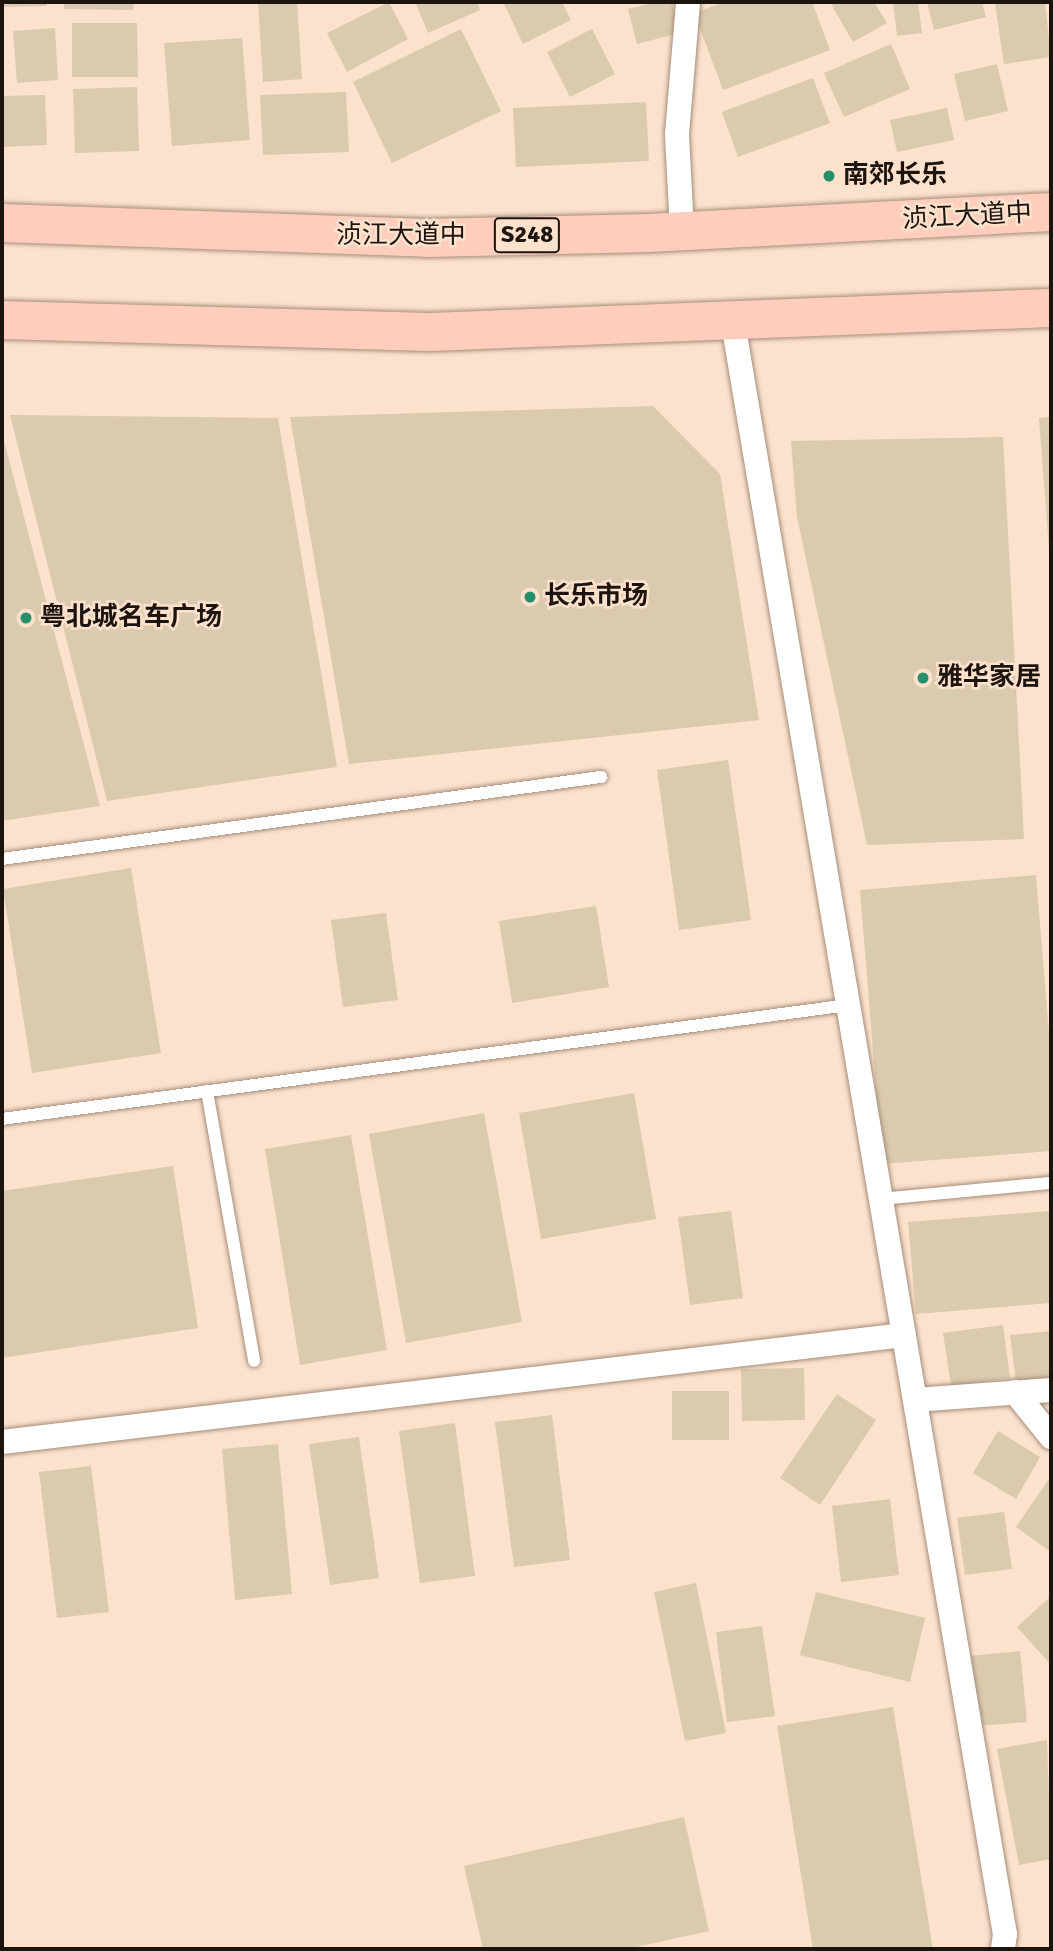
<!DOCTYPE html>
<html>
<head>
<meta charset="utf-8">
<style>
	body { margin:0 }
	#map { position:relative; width:1053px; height:1951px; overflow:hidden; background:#fce1cc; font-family:Signika,"Noto Sans SC",sans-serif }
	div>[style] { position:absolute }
	.building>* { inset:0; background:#dacaaf }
	.roads { filter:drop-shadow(0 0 2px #a58d7a) drop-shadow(0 0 2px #a58d7a) }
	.lane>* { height:12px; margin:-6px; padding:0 6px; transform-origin:6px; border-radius:6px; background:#fff }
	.street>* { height:24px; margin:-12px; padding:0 12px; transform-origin:12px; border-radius:12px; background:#fff }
	.primary>* { height:38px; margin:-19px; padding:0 19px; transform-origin:19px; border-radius:19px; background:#ffcdbd }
	.dots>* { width:19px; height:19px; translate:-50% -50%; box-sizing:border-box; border:4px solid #fce1cc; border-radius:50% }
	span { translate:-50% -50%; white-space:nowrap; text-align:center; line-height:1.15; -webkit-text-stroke:5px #fce1cc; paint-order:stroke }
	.shield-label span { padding:2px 5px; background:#fce1cc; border:2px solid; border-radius:5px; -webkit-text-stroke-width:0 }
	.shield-label { font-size:24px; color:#1d140d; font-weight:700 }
	.poi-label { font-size:26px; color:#1d140d; font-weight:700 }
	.left { translate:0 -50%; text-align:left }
	.street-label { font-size:26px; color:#1d140d }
	.frame { position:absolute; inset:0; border:4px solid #1d140d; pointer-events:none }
</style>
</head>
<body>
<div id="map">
	<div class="building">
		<div style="clip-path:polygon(2px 2px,47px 2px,47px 6px,2px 7px)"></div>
		<div style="clip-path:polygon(64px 2px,134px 2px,133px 10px,64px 9px)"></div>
		<div style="clip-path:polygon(258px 2px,297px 2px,302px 79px,263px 82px)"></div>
		<div style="clip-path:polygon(389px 2px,408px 39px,347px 72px,327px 33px)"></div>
		<div style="clip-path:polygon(415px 2px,477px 2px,480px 10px,428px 33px)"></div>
		<div style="clip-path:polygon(503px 2px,562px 2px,571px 20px,523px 44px)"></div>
		<div style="clip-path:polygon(657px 2px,672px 2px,680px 33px,637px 44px,628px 9px)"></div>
		<div style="clip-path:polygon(724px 2px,812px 2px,830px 50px,723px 90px,694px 13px)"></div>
		<div style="clip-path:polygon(835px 2px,874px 2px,887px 23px,853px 42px,831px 4px)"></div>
		<div style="clip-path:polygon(893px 2px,918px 2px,922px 33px,897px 36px)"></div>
		<div style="clip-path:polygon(927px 2px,982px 2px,986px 17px,934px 30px)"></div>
		<div style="clip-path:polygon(1045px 2px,1051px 57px,1004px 64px,995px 4px)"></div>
		<div style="clip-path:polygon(72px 23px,137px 23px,138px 77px,72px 77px)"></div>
		<div style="clip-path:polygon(55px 28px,58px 80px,17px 83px,13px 31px)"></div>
		<div style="clip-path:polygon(461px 29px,501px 111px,392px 163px,353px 82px)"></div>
		<div style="clip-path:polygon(592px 29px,615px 74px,570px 97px,547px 52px)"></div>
		<div style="clip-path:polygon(242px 38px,250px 140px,172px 146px,164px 43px)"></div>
		<div style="clip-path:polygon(891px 44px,910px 89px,844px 117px,824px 73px)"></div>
		<div style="clip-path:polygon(997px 64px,1008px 111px,965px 121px,954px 74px)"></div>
		<div style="clip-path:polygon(813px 78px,830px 123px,738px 157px,722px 112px)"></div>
		<div style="clip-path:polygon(137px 87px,139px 151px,75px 153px,73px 89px)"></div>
		<div style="clip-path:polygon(346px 92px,349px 152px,263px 155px,260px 95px)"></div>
		<div style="clip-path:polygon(45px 95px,47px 145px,2px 147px,2px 96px)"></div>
		<div style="clip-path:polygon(646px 102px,649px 161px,516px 167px,513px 108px)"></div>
		<div style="clip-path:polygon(947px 108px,954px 140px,897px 152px,890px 120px)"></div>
		<div style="clip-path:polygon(653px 406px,720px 474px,759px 720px,349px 764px,290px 417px)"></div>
		<div style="clip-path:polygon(10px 415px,278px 418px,337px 767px,107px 801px)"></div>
		<div style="clip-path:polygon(1051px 417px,1051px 549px,1049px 549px,1039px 418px)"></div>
		<div style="clip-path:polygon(2px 433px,100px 806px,2px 821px)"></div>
		<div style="clip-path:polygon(1003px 437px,1024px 839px,867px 845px,797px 517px,791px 441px)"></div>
		<div style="clip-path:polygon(728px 760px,751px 920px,679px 930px,657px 770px)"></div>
		<div style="clip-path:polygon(131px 868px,161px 1053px,32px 1073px,3px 889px)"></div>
		<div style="clip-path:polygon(1036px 875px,1051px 1059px,1051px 1151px,882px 1164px,860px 890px)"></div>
		<div style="clip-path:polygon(596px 906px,609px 987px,512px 1003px,499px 921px)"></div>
		<div style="clip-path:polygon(386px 913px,398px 1000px,343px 1007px,331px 920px)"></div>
		<div style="clip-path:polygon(634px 1093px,656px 1219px,541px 1239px,519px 1113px)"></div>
		<div style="clip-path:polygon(484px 1113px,522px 1322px,406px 1343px,369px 1134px)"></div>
		<div style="clip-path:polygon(351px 1135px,387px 1350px,300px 1365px,265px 1149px)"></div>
		<div style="clip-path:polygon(173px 1166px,198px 1328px,2px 1358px,2px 1191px)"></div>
		<div style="clip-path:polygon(731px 1211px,743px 1298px,690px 1305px,678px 1217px)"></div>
		<div style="clip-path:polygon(1051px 1211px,1051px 1303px,916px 1314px,908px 1222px)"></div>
		<div style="clip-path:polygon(1003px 1325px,1010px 1378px,951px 1386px,943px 1333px)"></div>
		<div style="clip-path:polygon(1051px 1331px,1051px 1379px,1016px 1382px,1010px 1335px)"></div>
		<div style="clip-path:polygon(804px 1368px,805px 1420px,742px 1421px,741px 1369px)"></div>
		<div style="clip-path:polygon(672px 1391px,729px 1391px,729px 1440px,672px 1440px)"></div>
		<div style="clip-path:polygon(837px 1394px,876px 1420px,820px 1505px,780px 1478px)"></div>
		<div style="clip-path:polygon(552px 1415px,570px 1560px,514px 1567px,495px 1422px)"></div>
		<div style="clip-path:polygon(455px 1423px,475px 1576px,420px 1583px,399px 1431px)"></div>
		<div style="clip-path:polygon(998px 1431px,1040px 1457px,1016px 1499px,973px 1473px)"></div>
		<div style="clip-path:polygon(359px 1437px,379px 1578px,330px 1585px,309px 1444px)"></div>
		<div style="clip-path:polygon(278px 1444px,292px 1594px,235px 1600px,222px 1449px)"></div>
		<div style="clip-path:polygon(91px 1466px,109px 1612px,57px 1618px,39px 1472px)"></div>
		<div style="clip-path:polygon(1051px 1476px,1051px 1552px,1016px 1527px)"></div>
		<div style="clip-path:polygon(890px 1499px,899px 1575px,841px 1582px,832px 1506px)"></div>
		<div style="clip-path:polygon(1004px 1512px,1012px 1569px,965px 1575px,957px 1518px)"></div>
		<div style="clip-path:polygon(696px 1583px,726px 1733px,685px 1741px,654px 1592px)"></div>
		<div style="clip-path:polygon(816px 1592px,925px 1618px,910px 1682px,800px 1655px)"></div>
		<div style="clip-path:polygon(1051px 1596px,1051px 1665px,1017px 1627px)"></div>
		<div style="clip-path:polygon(762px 1626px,775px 1716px,727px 1722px,716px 1632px)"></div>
		<div style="clip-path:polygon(1020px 1651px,1027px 1722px,975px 1726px,968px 1656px)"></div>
		<div style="clip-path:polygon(893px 1707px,933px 1949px,813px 1949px,777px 1726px)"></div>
		<div style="clip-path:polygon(1047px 1740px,1051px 1859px,1019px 1865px,997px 1749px)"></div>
		<div style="clip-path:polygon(684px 1817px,709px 1931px,627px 1949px,483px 1949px,464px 1866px)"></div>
	</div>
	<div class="roads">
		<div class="lane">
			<div style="left:2px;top:859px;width:605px;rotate:-7.8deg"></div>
			<div style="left:207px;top:1091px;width:274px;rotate:80.1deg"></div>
			<div style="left:2px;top:1119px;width:854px;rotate:-7.67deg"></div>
			<div style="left:881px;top:1199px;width:171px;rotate:-5.4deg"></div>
		</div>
		<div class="street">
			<div style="left:682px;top:231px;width:97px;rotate:-93deg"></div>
			<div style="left:677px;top:134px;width:132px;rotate:-85.2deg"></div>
			<div style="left:733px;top:323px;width:1634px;rotate:80.42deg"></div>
			<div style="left:1005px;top:1934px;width:15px;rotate:98deg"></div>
			<div style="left:1015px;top:1392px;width:58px;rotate:51.3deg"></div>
			<div style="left:915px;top:1400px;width:136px;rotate:-4.2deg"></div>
			<div style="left:2px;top:1442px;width:908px;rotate:-6.77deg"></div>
		</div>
		<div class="primary">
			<div style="left:2px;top:223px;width:426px;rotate:2deg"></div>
			<div style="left:428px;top:238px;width:221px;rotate:-1.3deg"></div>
			<div style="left:649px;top:233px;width:403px;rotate:-3deg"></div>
			<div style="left:2px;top:320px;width:427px;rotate:1.6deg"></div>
			<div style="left:429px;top:332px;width:622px;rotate:-2.21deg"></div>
		</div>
	</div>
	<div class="dots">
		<div style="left:829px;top:176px;background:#278f6b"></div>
		<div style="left:530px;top:597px;background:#278f6b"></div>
		<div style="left:26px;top:618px;background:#278f6b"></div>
		<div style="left:923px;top:678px;background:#278f6b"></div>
	</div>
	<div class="shield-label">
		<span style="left:527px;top:235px">S248</span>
	</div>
	<div class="poi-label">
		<span class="left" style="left:843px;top:176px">南郊长乐</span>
		<span class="left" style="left:544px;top:597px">长乐市场</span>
		<span class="left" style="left:40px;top:618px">粤北城名车广场</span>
		<span class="left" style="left:937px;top:678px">雅华家居</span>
	</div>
	<div class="street-label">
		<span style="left:967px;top:217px;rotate:-3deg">浈江大道中</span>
		<span style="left:401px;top:236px">浈江大道中</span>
	</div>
	<div class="frame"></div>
</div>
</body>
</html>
